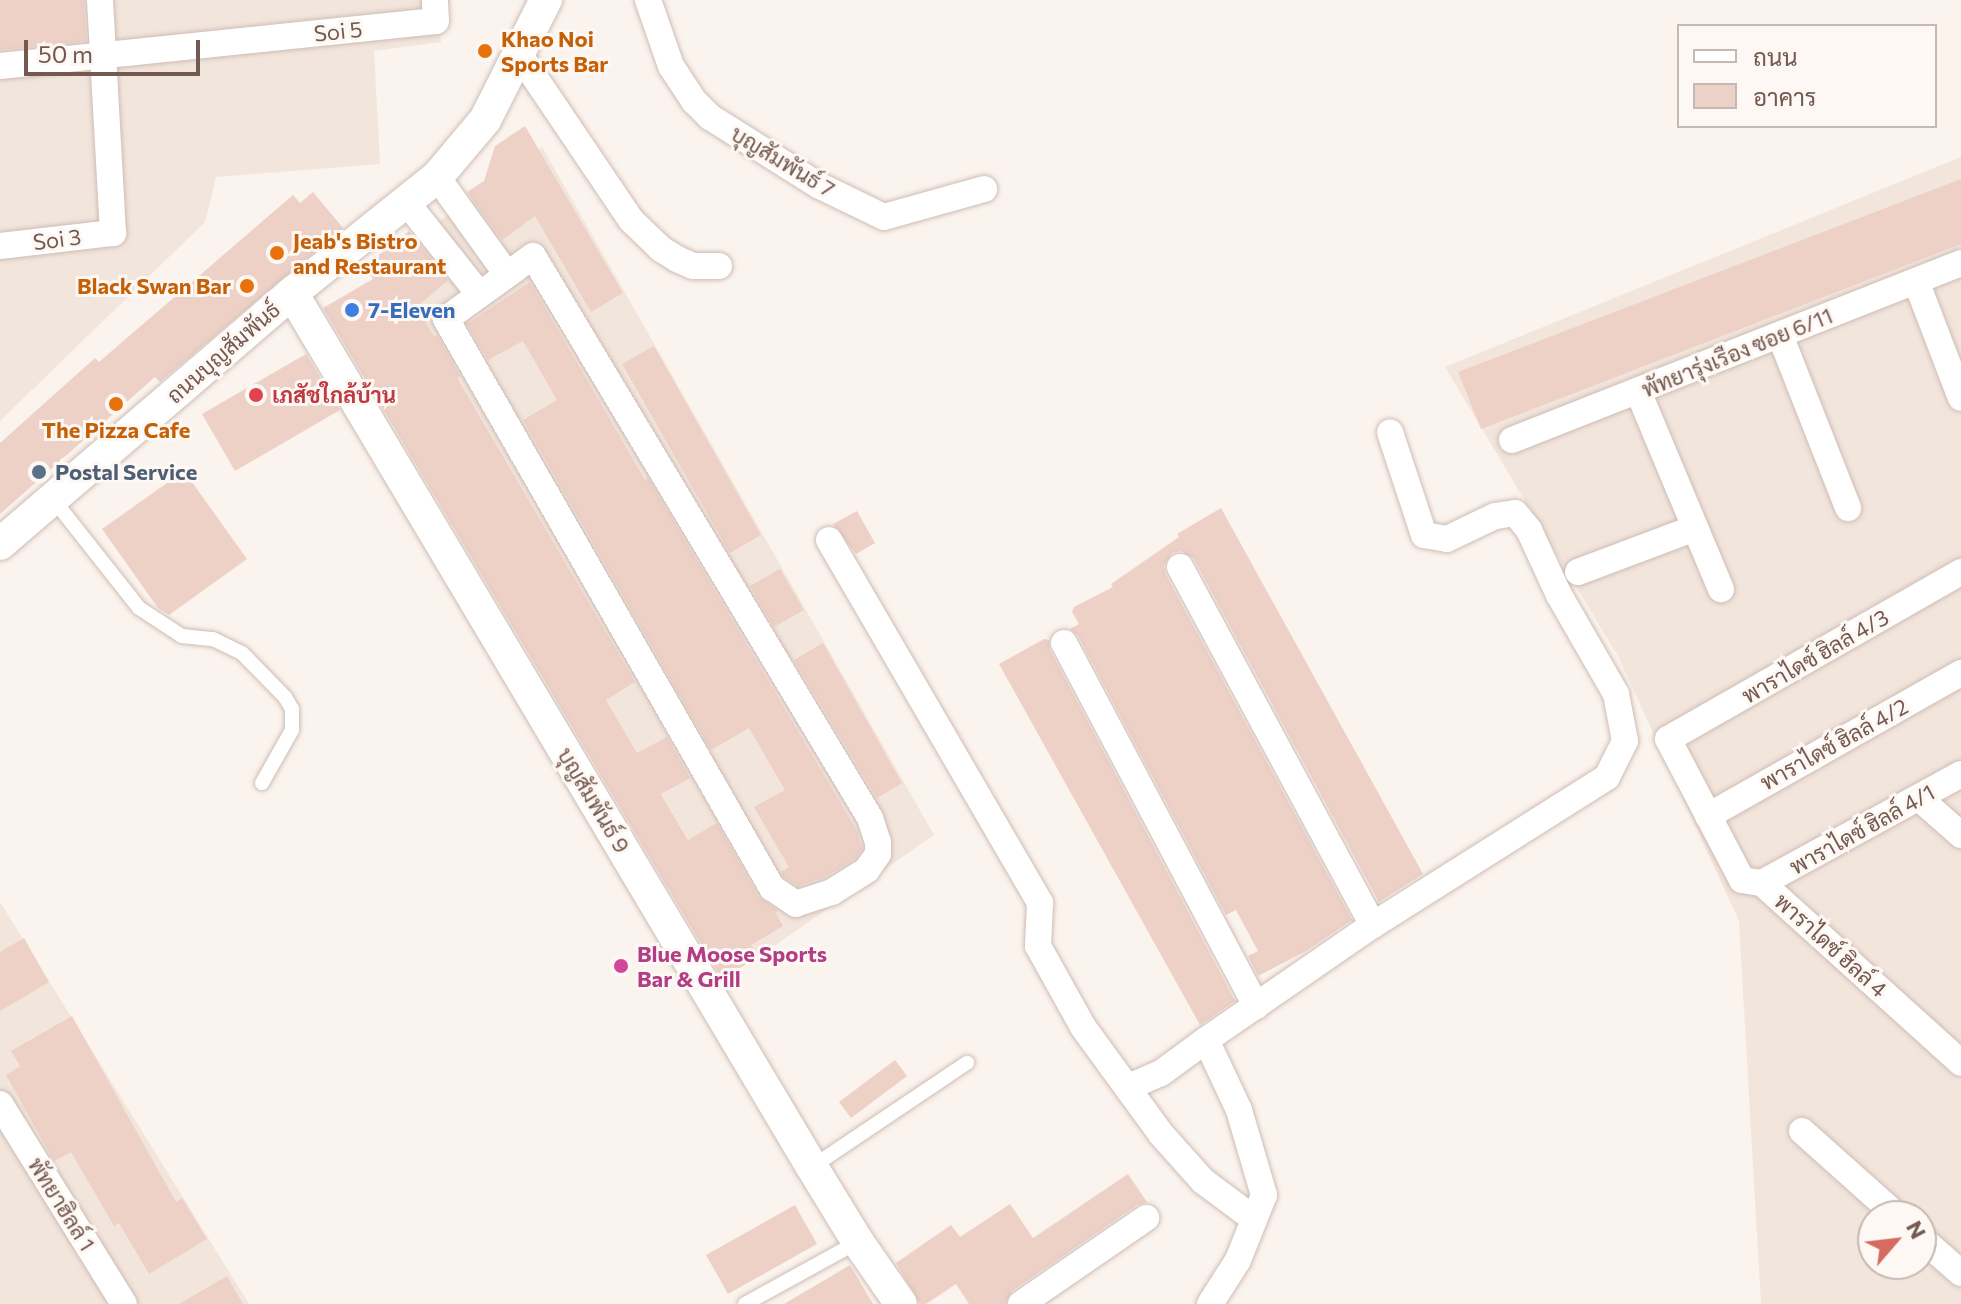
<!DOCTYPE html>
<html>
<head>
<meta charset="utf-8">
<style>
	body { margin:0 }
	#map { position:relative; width:1961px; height:1304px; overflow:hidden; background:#fbf3ed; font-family:Commissioner,Sarabun,sans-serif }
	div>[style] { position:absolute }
	.residential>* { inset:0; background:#f2e5dc }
	.building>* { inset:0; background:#edd1c7 }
	.roads { filter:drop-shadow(0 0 2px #cebdb5) drop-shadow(0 0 2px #cebdb5) }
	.service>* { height:14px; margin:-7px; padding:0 7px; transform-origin:7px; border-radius:7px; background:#fff }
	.minor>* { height:26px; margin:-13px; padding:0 13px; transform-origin:13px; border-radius:13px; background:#fff }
	.tertiary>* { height:32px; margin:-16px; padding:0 16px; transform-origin:16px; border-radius:16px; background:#fff }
	.dots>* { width:22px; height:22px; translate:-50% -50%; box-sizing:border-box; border:4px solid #fdf8f3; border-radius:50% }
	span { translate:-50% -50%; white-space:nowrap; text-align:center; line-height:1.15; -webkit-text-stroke:6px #fdf8f3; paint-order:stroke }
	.street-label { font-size:22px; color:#745951 }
	.food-label { font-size:22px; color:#c56008; font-weight:700 }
	.left { translate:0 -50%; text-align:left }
	.right { translate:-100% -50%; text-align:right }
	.shop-label { font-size:22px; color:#366cbe; font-weight:700 }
	.health-label { font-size:22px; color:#be3a42; font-weight:700 }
	.service-label { font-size:22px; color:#4e5e75; font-weight:700 }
	.hotel-label { font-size:22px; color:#b23c85; font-weight:700 }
	.legend { position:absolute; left:1677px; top:24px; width:260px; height:104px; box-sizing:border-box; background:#fdf8f3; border:2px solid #c6b8b2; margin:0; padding:10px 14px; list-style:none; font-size:24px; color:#745951 }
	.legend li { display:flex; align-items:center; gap:16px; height:40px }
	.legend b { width:40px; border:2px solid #c6b8b2 }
	.north { position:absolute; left:1857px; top:1200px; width:80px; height:80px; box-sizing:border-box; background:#fdf8f3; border:2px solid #c6b8b2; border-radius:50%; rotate:62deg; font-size:22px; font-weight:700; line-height:32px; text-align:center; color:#745951 }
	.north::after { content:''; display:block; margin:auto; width:28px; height:36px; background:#d56c61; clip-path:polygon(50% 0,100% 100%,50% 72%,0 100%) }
	.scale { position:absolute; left:24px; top:40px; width:176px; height:36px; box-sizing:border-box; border:4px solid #745951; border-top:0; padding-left:10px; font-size:24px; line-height:28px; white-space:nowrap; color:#745951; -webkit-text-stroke:6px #fdf8f3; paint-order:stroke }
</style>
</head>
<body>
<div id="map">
	<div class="residential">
		<div style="clip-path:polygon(0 0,439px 0,441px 42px,374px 51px,380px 164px,216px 177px,205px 222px,0 421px)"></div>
		<div style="clip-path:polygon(542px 147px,934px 835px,758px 957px,390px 336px,379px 265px)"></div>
		<div style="clip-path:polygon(evenodd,1961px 157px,1961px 1304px,1761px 1304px,1739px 921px,1619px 658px,1445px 367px,1961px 157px,1873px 1216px,1921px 1216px,1921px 1264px,1873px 1264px,1873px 1216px)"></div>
		<div style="clip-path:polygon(0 902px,249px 1304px,0 1304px)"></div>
	</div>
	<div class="building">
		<div style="clip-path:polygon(0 0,84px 0,86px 41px,0 50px)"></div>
		<div style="clip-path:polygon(525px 126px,623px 293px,591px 312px,535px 216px,502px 240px,467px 192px,484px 181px,495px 146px)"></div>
		<div style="clip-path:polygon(1961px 179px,1961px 244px,1481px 429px,1458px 372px)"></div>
		<div style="clip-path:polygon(313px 192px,343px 228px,160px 382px,155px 377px,0 514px,0 443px,95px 358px,99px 362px,293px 195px,300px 203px)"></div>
		<div style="clip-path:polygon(409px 231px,448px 280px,417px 307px,434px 337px,437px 335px,460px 376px,457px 378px,635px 682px,606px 700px,637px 753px,667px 737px,690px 778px,661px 794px,688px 840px,717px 823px,758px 896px,778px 911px,775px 912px,783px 926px,751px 945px,758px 957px,722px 979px,323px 308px,373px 279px,364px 267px)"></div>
		<div style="clip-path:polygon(530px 282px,645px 480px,648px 478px,857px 831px,862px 849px,856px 858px,825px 877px,798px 886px,784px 877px,781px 872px,789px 867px,754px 807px,785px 790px,749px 728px,711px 750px,523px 420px,557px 400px,523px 341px,488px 360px,467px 324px)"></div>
		<div style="clip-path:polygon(654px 346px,761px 535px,730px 553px,622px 364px)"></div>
		<div style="clip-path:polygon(306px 354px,340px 410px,235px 471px,202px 414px)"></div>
		<div style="clip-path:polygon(184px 471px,247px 559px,169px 615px,158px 608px,102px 529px)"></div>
		<div style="clip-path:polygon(1221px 508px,1423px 874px,1379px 902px,1194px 559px,1181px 551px,1172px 553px,1164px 566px,1166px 575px,1352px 920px,1306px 951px,1258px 976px,1248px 956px,1258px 951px,1236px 910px,1226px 915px,1078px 636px,1070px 629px,1079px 624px,1072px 612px,1074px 607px,1113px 587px,1111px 584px,1179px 537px,1177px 534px)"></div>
		<div style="clip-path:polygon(857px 511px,875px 543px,856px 554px,833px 524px)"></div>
		<div style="clip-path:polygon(780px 569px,804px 610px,774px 627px,750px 586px)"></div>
		<div style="clip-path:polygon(1044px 639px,1049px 640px,1050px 650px,1235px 1001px,1200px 1025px,999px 664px)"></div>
		<div style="clip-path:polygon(823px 643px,902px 783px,877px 798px,794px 660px)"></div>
		<div style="clip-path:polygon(24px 938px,49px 982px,0 1011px,0 952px)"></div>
		<div style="clip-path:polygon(72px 1016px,176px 1202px,182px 1198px,207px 1239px,149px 1274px,119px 1223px,114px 1226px,71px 1152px,54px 1161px,6px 1075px,20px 1066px,11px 1051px)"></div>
		<div style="clip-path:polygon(895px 1060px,907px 1076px,851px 1118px,839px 1102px)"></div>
		<div style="clip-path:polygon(1128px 1174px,1147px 1202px,1137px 1205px,1012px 1291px,1005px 1304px,969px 1304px,956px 1284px,926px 1304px,920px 1304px,896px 1263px,951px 1225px,960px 1237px,1010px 1204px,1033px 1238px)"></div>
		<div style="clip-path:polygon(795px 1205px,817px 1244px,728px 1294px,706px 1255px)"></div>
		<div style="clip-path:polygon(850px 1265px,873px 1304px,784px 1304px)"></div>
		<div style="clip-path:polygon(227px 1276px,243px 1304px,179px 1304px)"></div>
	</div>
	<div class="roads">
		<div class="service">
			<div style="left:53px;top:499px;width:139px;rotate:51.7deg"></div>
			<div style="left:139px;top:608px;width:51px;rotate:33.1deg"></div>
			<div style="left:182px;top:636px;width:31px;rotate:6deg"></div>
			<div style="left:213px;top:639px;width:32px;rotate:26deg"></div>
			<div style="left:242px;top:653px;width:62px;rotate:45.7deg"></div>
			<div style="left:285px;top:697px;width:14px;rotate:60deg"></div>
			<div style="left:292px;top:709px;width:21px;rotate:90deg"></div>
			<div style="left:292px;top:730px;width:61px;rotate:119.5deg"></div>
			<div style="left:812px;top:1167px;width:187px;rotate:-33.9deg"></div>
			<div style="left:745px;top:1304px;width:129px;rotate:-28.8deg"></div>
		</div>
		<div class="minor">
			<div style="left:648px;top:0;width:70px;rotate:70.8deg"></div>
			<div style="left:671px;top:66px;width:42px;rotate:56.7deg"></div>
			<div style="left:694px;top:101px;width:23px;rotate:45deg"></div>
			<div style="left:710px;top:117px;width:128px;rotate:32.2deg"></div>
			<div style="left:818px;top:185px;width:73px;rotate:25.9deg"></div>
			<div style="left:884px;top:217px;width:104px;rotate:-15.6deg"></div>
			<div style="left:519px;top:54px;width:200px;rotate:56deg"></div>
			<div style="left:631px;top:220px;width:42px;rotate:44deg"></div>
			<div style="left:661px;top:249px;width:19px;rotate:32deg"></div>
			<div style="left:677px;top:259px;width:17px;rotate:24deg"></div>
			<div style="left:693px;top:266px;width:26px"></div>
			<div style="left:0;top:66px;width:438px;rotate:-5.9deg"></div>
			<div style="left:436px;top:21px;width:21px;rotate:-93deg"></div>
			<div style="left:437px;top:177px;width:118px;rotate:54.3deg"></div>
			<div style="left:407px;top:203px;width:116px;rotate:51.6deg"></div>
			<div style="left:0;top:246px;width:114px;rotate:-6.6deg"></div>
			<div style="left:113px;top:233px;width:233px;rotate:-93.2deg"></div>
			<div style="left:533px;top:256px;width:655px;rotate:59.05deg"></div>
			<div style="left:870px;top:818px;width:25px;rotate:72deg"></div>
			<div style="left:878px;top:842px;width:12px;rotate:90deg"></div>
			<div style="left:878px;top:854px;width:19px;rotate:125deg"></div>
			<div style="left:867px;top:870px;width:41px;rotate:147.8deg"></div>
			<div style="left:832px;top:892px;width:38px;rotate:162deg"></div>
			<div style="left:796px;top:904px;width:29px;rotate:-146deg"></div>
			<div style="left:772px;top:888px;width:656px;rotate:-119.81deg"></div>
			<div style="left:446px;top:319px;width:107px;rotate:-35.9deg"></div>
			<div style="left:1916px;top:281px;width:125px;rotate:69deg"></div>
			<div style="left:1780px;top:335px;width:186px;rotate:68.5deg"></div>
			<div style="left:1638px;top:391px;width:215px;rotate:67.3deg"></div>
			<div style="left:1512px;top:440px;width:483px;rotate:-21.5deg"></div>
			<div style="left:829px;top:540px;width:420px;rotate:59.8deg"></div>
			<div style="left:1040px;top:903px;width:43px;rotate:92.7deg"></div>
			<div style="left:1038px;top:946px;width:93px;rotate:60.9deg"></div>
			<div style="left:1083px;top:1027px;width:132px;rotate:53.9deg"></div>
			<div style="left:1161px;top:1134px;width:63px;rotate:48.2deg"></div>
			<div style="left:1203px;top:1181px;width:64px;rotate:36.7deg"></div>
			<div style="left:1180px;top:567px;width:407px;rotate:61.7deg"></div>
			<div style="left:1578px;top:572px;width:125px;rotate:-20.6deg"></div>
			<div style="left:1961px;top:572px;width:337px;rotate:150.3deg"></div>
			<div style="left:1668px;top:739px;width:159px;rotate:62.3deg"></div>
			<div style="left:1742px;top:880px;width:20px;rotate:9deg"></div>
			<div style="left:1762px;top:883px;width:268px;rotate:42.1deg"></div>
			<div style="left:1064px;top:643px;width:411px;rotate:62.1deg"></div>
			<div style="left:1919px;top:798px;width:56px;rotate:41.4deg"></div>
			<div style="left:1708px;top:816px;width:291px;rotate:-29.5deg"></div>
			<div style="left:1762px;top:883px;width:227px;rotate:-28.7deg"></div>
			<div style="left:1129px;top:1087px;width:35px;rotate:-24deg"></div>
			<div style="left:1161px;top:1073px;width:56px;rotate:-36.3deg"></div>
			<div style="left:0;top:1104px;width:235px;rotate:58.2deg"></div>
			<div style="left:1802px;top:1131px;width:127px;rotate:41.8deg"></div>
			<div style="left:1921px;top:1238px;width:53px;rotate:41.2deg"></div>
			<div style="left:1021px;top:1304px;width:152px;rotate:-34.5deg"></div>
			<div style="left:1210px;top:1304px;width:52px;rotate:-57.5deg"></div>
			<div style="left:1238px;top:1260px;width:70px;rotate:-68.2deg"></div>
			<div style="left:1264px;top:1195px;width:89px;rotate:-106.4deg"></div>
			<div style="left:1239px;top:1110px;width:77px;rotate:-115.2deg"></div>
			<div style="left:1206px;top:1040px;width:203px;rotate:-34.6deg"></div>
			<div style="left:1373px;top:925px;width:277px;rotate:-32.3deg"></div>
			<div style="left:1607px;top:777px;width:40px;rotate:-63.4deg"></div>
			<div style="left:1625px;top:741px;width:48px;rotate:-100.8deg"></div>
			<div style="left:1616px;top:694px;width:114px;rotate:-119.9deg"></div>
			<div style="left:1559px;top:595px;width:72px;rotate:-114.8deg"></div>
			<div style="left:1529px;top:530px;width:22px;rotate:-129deg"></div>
			<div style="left:1515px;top:513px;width:20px;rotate:171deg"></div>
			<div style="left:1495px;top:516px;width:53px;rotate:154.4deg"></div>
			<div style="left:1447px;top:539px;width:23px;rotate:-170deg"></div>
			<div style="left:1424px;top:535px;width:108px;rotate:-108.3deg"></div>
		</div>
		<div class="tertiary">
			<div style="left:292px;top:293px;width:1017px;rotate:59.25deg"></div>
			<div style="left:812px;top:1167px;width:88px;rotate:58.5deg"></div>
			<div style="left:858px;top:1242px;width:75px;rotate:55.3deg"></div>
			<div style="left:0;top:544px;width:385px;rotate:-40.7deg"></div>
			<div style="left:292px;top:293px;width:186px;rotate:-38.7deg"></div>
			<div style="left:437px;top:177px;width:75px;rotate:-49.9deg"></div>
			<div style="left:485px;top:120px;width:135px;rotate:-63.1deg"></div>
		</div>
	</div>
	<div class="dots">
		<div style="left:485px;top:51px;background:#e8710a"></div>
		<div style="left:277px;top:253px;background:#e8710a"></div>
		<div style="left:247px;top:286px;background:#e8710a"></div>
		<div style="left:352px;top:310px;background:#3f7fe0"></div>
		<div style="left:256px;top:395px;background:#e0444e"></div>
		<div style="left:116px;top:404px;background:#e8710a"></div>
		<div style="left:39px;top:472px;background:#5c6f8a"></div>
		<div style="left:621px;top:966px;background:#d1479c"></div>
	</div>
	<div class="street-label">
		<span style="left:338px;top:31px;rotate:-6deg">Soi 5</span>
		<span style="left:783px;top:161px;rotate:31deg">บุญสัมพันธ์ 7</span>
		<span style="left:57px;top:239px;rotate:-7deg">Soi 3</span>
		<span style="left:223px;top:352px;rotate:-41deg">ถนนบุญสัมพันธ์</span>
		<span style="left:1737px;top:352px;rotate:-22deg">พัทยารุ่งเรือง ซอย 6/11</span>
		<span style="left:1815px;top:656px;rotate:-30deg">พาราไดซ์ ฮิลล์ 4/3</span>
		<span style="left:1834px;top:744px;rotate:-29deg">พาราไดซ์ ฮิลล์ 4/2</span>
		<span style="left:594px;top:800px;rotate:59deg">บุญสัมพันธ์ 9</span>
		<span style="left:1862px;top:829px;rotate:-29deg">พาราไดซ์ ฮิลล์ 4/1</span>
		<span style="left:1831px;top:945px;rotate:42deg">พาราไดซ์ ฮิลล์ 4</span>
		<span style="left:62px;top:1204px;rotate:58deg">พัทยาฮิลล์ 1</span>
	</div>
	<div class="food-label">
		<span class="left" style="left:501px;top:51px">Khao Noi<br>Sports Bar</span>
		<span class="left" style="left:293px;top:253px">Jeab's Bistro<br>and Restaurant</span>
		<span class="right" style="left:231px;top:286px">Black Swan Bar</span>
		<span style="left:116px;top:430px">The Pizza Cafe</span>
	</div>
	<div class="shop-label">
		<span class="left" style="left:368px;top:310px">7-Eleven</span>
	</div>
	<div class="health-label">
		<span class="left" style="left:272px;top:395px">เภสัชใกล้บ้าน</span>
	</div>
	<div class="service-label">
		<span class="left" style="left:55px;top:472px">Postal Service</span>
	</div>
	<div class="hotel-label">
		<span class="left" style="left:637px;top:966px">Blue Moose Sports<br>Bar &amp; Grill</span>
	</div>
	<ul class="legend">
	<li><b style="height:10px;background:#fff"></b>ถนน</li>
	<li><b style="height:22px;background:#edd1c7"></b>อาคาร</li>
	</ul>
	<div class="north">N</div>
	<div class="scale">50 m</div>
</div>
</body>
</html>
